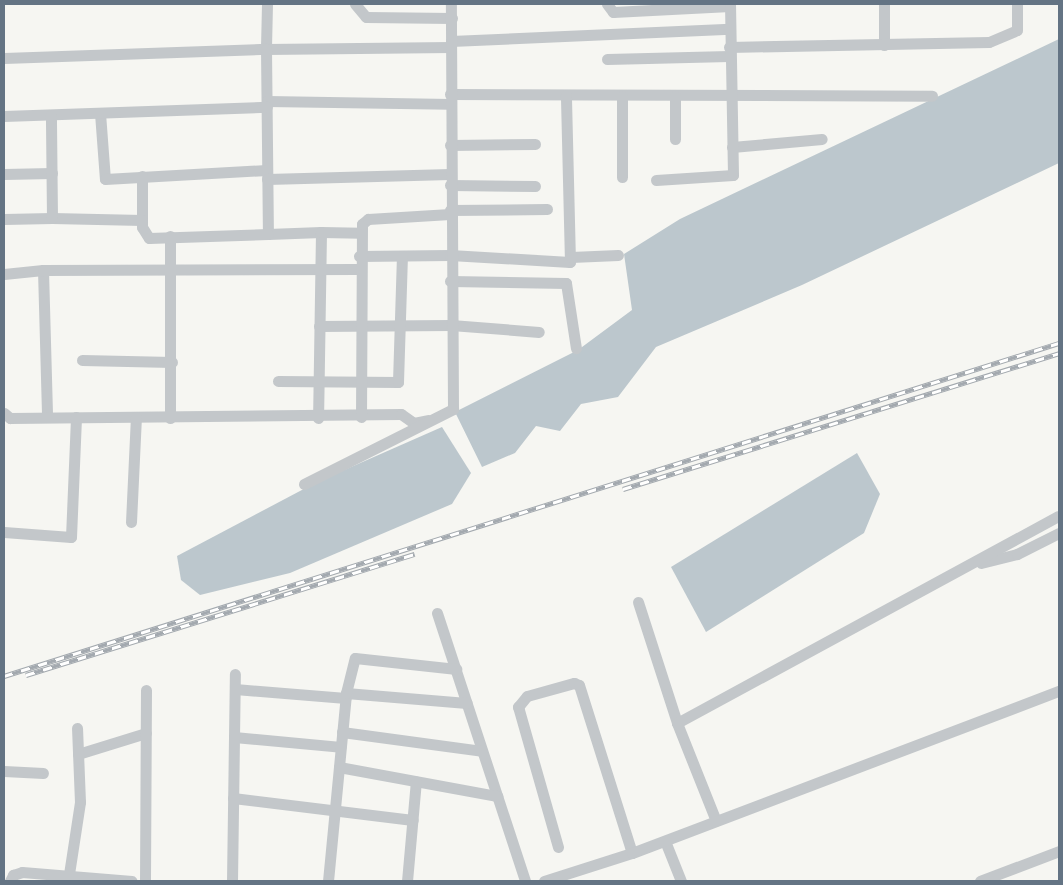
<!DOCTYPE html>
<html>
<head>
<meta charset="utf-8">
<style>
	body { margin:0 }
	#map { position:relative; width:1063px; height:885px; overflow:hidden; background:#f6f6f2; font-family:"DejaVu Sans",sans-serif }
	div>[style] { position:absolute }
	.water>* { inset:0; background:#bcc7cd }
	.street>* { height:11px; margin:-5.5px; padding:0 5.5px; transform-origin:5.5px; border-radius:5.5px; background:#c3c7ca }
	.rail>* { height:5px; margin-top:-2.5px; transform-origin:0; background:repeating-linear-gradient(90deg,#fff 0 9px,#a3a9af 0 18px); box-sizing:border-box; border-block:1px solid #a3a9af }
	span { translate:-50% -50%; white-space:nowrap; text-align:center; line-height:1.15; -webkit-text-stroke:5px #fff; paint-order:stroke }
	.frame { position:absolute; inset:0; border:5px solid #647484; pointer-events:none }
</style>
</head>
<body>
<div id="map">
	<div class="water">
		<div style="clip-path:polygon(1059px 39px,1059px 163px,802px 285px,656px 347px,618px 397px,581px 404px,560px 431px,536px 426px,515px 453px,482px 467px,455px 412px,578px 350px,632px 310px,624px 254px,680px 219px)"></div>
		<div style="clip-path:polygon(442px 427px,471px 473px,452px 504px,290px 573px,200px 595px,181px 580px,177px 556px,317px 482px)"></div>
		<div style="clip-path:polygon(857px 453px,880px 494px,864px 533px,706px 632px,671px 567px)"></div>
	</div>
	<div class="street">
		<div style="left:267px;top:4px;width:45px;rotate:91.3deg"></div>
		<div style="left:266px;top:49px;width:185px;rotate:-0.6deg"></div>
		<div style="left:355px;top:4px;width:17px;rotate:50deg"></div>
		<div style="left:366px;top:17px;width:86px;rotate:0.7deg"></div>
		<div style="left:607px;top:4px;width:10px;rotate:53deg"></div>
		<div style="left:613px;top:12px;width:117px;rotate:-2.9deg"></div>
		<div style="left:451px;top:41px;width:279px;rotate:-2.5deg"></div>
		<div style="left:884px;top:45px;width:41px;rotate:-90deg"></div>
		<div style="left:729px;top:47px;width:260px;rotate:-1.1deg"></div>
		<div style="left:989px;top:42px;width:30px;rotate:-23deg"></div>
		<div style="left:1017px;top:30px;width:26px;rotate:-90deg"></div>
		<div style="left:4px;top:58px;width:262px;rotate:-2deg"></div>
		<div style="left:266px;top:49px;width:185px;rotate:89.4deg"></div>
		<div style="left:268px;top:234px;width:53px;rotate:-2.2deg"></div>
		<div style="left:321px;top:232px;width:186px;rotate:90.9deg"></div>
		<div style="left:607px;top:59px;width:122px;rotate:-1.4deg"></div>
		<div style="left:450px;top:94px;width:482px;rotate:0.2deg"></div>
		<div style="left:622px;top:96px;width:81px;rotate:90deg"></div>
		<div style="left:675px;top:96px;width:43px;rotate:90deg"></div>
		<div style="left:267px;top:101px;width:183px;rotate:0.9deg"></div>
		<div style="left:100px;top:113px;width:66px;rotate:85.7deg"></div>
		<div style="left:105px;top:179px;width:162px;rotate:-3.2deg"></div>
		<div style="left:4px;top:116px;width:263px;rotate:-2deg"></div>
		<div style="left:450px;top:145px;width:85px;rotate:-0.7deg"></div>
		<div style="left:732px;top:147px;width:90px;rotate:-5.1deg"></div>
		<div style="left:4px;top:174px;width:48px;rotate:-1.2deg"></div>
		<div style="left:142px;top:176px;width:51px;rotate:90deg"></div>
		<div style="left:142px;top:227px;width:13px;rotate:58deg"></div>
		<div style="left:149px;top:238px;width:119px;rotate:-1.9deg"></div>
		<div style="left:267px;top:179px;width:183px;rotate:-1.6deg"></div>
		<div style="left:656px;top:180px;width:77px;rotate:-3.7deg"></div>
		<div style="left:733px;top:175px;width:171px;rotate:-91deg"></div>
		<div style="left:450px;top:185px;width:85px;rotate:0.7deg"></div>
		<div style="left:450px;top:210px;width:97px;rotate:-0.6deg"></div>
		<div style="left:52px;top:218px;width:90px;rotate:1.3deg"></div>
		<div style="left:4px;top:219px;width:48px;rotate:-1.2deg"></div>
		<div style="left:52px;top:218px;width:103px;rotate:-90.6deg"></div>
		<div style="left:321px;top:232px;width:39px;rotate:1deg"></div>
		<div style="left:359px;top:256px;width:91px;rotate:-0.6deg"></div>
		<div style="left:450px;top:255px;width:120px;rotate:3.3deg"></div>
		<div style="left:570px;top:262px;width:167px;rotate:-91.4deg"></div>
		<div style="left:571px;top:257px;width:47px;rotate:-2.4deg"></div>
		<div style="left:43px;top:270px;width:147px;rotate:88.4deg"></div>
		<div style="left:4px;top:274px;width:39px;rotate:-6deg"></div>
		<div style="left:43px;top:270px;width:316px;rotate:-0.2deg"></div>
		<div style="left:450px;top:281px;width:116px;rotate:1deg"></div>
		<div style="left:566px;top:283px;width:66px;rotate:81.3deg"></div>
		<div style="left:319px;top:326px;width:132px;rotate:-0.4deg"></div>
		<div style="left:451px;top:325px;width:88px;rotate:4.5deg"></div>
		<div style="left:82px;top:360px;width:90px;rotate:1.3deg"></div>
		<div style="left:278px;top:381px;width:120px;rotate:0.5deg"></div>
		<div style="left:398px;top:382px;width:126px;rotate:-88.2deg"></div>
		<div style="left:4px;top:413px;width:8px;rotate:40deg"></div>
		<div style="left:10px;top:418px;width:391px;rotate:-0.6deg"></div>
		<div style="left:401px;top:414px;width:16px;rotate:35deg"></div>
		<div style="left:414px;top:423px;width:14px;rotate:-12deg"></div>
		<div style="left:361px;top:417px;width:193px;rotate:-89.7deg"></div>
		<div style="left:362px;top:224px;width:8px;rotate:-40deg"></div>
		<div style="left:368px;top:219px;width:82px;rotate:-3.5deg"></div>
		<div style="left:170px;top:418px;width:182px;rotate:-90deg"></div>
		<div style="left:304px;top:484px;width:167px;rotate:-26.7deg"></div>
		<div style="left:453px;top:409px;width:405px;rotate:-90.3deg"></div>
		<div style="left:131px;top:522px;width:105px;rotate:-87.3deg"></div>
		<div style="left:4px;top:532px;width:67px;rotate:4.3deg"></div>
		<div style="left:71px;top:537px;width:120px;rotate:-87.6deg"></div>
		<div style="left:981px;top:563px;width:37px;rotate:-14deg"></div>
		<div style="left:1017px;top:554px;width:47px;rotate:-26.6deg"></div>
		<div style="left:638px;top:602px;width:127px;rotate:72.1deg"></div>
		<div style="left:677px;top:723px;width:105px;rotate:68.3deg"></div>
		<div style="left:437px;top:613px;width:282px;rotate:71.8deg"></div>
		<div style="left:235px;top:689px;width:111px;rotate:4.6deg"></div>
		<div style="left:346px;top:693px;width:121px;rotate:4.7deg"></div>
		<div style="left:677px;top:723px;width:434px;rotate:-28.5deg"></div>
		<div style="left:342px;top:732px;width:141px;rotate:7.7deg"></div>
		<div style="left:234px;top:737px;width:107px;rotate:5.3deg"></div>
		<div style="left:78px;top:754px;width:71px;rotate:-17.2deg"></div>
		<div style="left:339px;top:767px;width:161px;rotate:10.4deg"></div>
		<div style="left:4px;top:771px;width:39px;rotate:3deg"></div>
		<div style="left:233px;top:798px;width:181px;rotate:7deg"></div>
		<div style="left:665px;top:841px;width:43px;rotate:68.2deg"></div>
		<div style="left:558px;top:847px;width:146px;rotate:-105.9deg"></div>
		<div style="left:518px;top:707px;width:14px;rotate:-51deg"></div>
		<div style="left:527px;top:696px;width:49px;rotate:-15.5deg"></div>
		<div style="left:574px;top:683px;width:5px;rotate:22deg"></div>
		<div style="left:579px;top:685px;width:176px;rotate:72.5deg"></div>
		<div style="left:69px;top:874px;width:73px;rotate:-81.3deg"></div>
		<div style="left:80px;top:802px;width:74px;rotate:-92.3deg"></div>
		<div style="left:10px;top:881px;width:7px;rotate:-63deg"></div>
		<div style="left:13px;top:875px;width:9px;rotate:-18deg"></div>
		<div style="left:22px;top:872px;width:110px;rotate:4.7deg"></div>
		<div style="left:145px;top:881px;width:191px;rotate:-89.7deg"></div>
		<div style="left:232px;top:881px;width:207px;rotate:-89.2deg"></div>
		<div style="left:328px;top:881px;width:189px;rotate:-84.5deg"></div>
		<div style="left:346px;top:693px;width:36px;rotate:-76deg"></div>
		<div style="left:355px;top:658px;width:102px;rotate:6.2deg"></div>
		<div style="left:407px;top:881px;width:100px;rotate:-84.9deg"></div>
		<div style="left:544px;top:881px;width:92px;rotate:-17.7deg"></div>
		<div style="left:632px;top:853px;width:457px;rotate:-20.8deg"></div>
		<div style="left:980px;top:881px;width:85px;rotate:-20.8deg"></div>
	</div>
	<div class="rail">
		<div style="left:623px;top:489px;width:457px;rotate:-17.3deg"></div>
		<div style="left:26px;top:675px;width:407px;rotate:-17.3deg"></div>
		<div style="left:4px;top:676px;width:1106px;rotate:-17.52deg"></div>
	</div>
	<div class="frame"></div>
</div>
</body>
</html>
